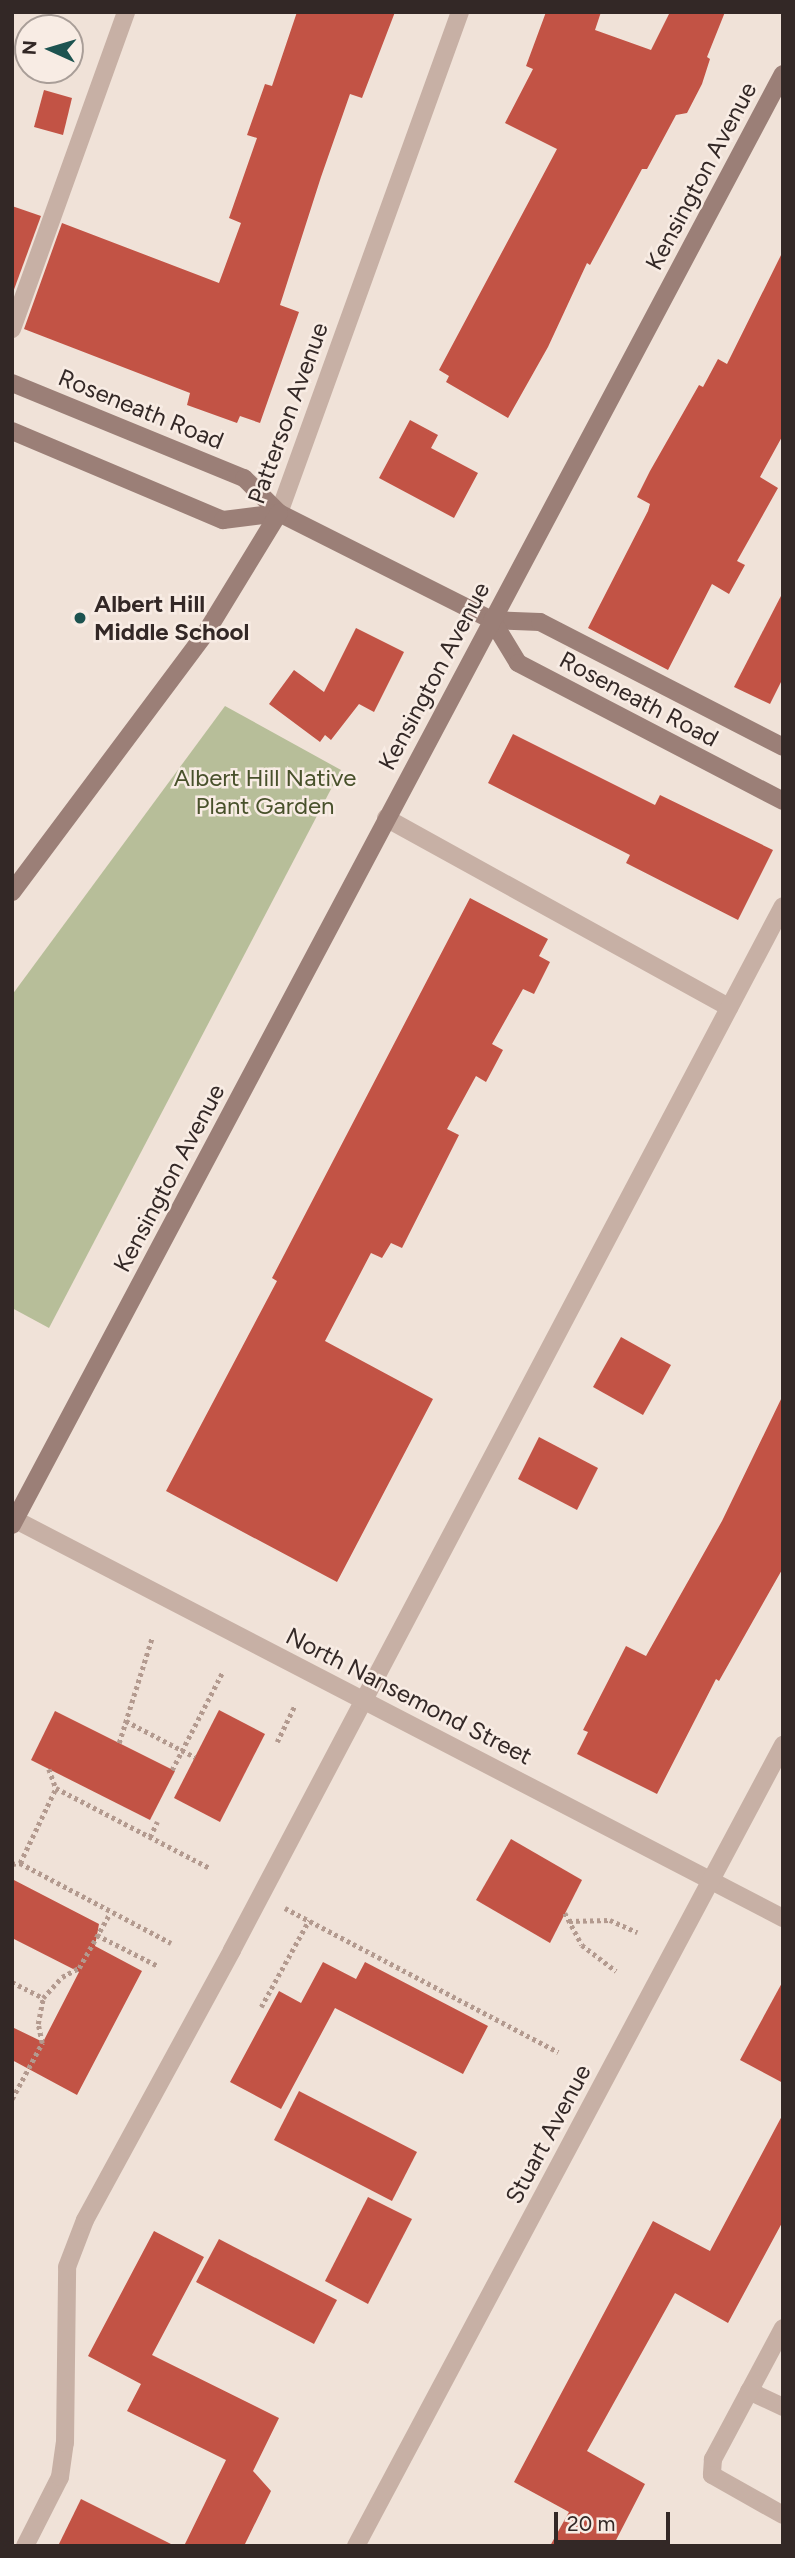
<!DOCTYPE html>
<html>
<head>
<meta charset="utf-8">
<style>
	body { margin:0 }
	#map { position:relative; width:795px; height:2558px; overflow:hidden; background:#f0e2d8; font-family:Figtree,sans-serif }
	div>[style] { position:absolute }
	.green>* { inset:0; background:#b7be99 }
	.building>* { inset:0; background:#c25345 }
	.path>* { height:4.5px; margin-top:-2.25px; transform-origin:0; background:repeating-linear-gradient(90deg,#b39a8f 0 3.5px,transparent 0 7px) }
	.lane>* { height:18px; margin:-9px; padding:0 9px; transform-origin:9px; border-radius:9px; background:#c7b0a5 }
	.street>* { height:18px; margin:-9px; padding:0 9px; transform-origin:9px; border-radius:9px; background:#c7b0a5 }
	.secondary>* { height:18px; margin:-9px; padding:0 9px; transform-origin:9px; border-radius:9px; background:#9b7f77 }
	.dots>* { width:19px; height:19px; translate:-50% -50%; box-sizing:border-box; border:4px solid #f8ece4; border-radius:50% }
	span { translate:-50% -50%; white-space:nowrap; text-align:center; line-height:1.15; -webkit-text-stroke:5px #f8ece4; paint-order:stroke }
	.street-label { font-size:24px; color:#332826 }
	.poi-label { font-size:24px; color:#332826; font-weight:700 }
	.left { translate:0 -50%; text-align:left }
	.park-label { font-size:24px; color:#48512b }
	.frame { position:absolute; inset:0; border:14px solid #332826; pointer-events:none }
	.north { position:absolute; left:14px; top:14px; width:70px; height:70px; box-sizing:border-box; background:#f8ece4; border:2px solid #a99e98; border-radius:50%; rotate:274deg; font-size:19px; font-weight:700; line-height:28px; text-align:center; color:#332826 }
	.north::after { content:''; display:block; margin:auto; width:24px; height:32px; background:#1d5350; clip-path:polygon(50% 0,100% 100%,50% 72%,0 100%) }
	.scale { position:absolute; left:554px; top:2512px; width:116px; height:32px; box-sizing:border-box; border:4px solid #332826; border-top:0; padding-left:9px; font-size:21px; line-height:24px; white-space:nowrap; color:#332826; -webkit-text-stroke:5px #f8ece4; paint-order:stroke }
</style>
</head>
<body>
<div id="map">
	<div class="green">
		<div style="clip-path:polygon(225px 706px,341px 770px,49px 1328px,12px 1308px,12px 995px)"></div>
	</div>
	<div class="building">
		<div style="clip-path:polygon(297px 12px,395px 12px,362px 98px,350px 94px,321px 177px,280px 305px,299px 312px,260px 423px,240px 416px,237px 423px,187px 405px,190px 393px,24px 329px,62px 223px,219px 283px,241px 223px,229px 218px,257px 138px,247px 135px,265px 84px,272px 86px)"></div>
		<div style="clip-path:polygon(546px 12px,601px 12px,595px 30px,651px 50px,670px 12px,725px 12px,707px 57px,710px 59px,702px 84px,687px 113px,676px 115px,647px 169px,642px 169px,590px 265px,587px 263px,548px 347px,508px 418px,446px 382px,449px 376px,439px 370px,557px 149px,505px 123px,533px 69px,526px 66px)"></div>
		<div style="clip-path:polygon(44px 90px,72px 98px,63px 135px,34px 127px)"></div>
		<div style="clip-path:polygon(12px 206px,41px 216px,12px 295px)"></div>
		<div style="clip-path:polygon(783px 251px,783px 435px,760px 477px,778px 488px,737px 561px,745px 565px,729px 594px,712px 584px,668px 670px,588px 628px,648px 511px,650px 504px,637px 497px,650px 471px,699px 385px,703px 387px,718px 359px,727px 364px)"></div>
		<div style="clip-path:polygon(410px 420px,438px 435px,431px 448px,478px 473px,454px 518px,379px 478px)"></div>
		<div style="clip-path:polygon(783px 592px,783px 678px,770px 704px,734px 687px)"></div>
		<div style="clip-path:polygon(356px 628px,404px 652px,374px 712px,359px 704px,331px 740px,325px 735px,320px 742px,269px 704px,294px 670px,324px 692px)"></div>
		<div style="clip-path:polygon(513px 734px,655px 805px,660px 795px,773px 850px,738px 920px,626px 863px,630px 855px,488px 783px)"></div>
		<div style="clip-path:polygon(470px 898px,548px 939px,539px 956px,550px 962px,534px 994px,523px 989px,492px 1044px,503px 1050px,486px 1082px,476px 1076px,447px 1129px,459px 1135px,402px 1248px,391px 1243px,382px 1258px,371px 1253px,325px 1341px,433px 1399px,337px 1582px,166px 1491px,277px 1281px,272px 1278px)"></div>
		<div style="clip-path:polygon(621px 1337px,671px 1365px,643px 1415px,593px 1387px)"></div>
		<div style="clip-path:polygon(783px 1395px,783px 1568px,719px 1681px,716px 1679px,657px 1794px,577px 1754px,588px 1732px,583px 1730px,626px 1646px,646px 1656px,722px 1521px)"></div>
		<div style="clip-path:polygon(539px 1437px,598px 1468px,577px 1510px,518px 1479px)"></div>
		<div style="clip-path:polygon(219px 1710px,265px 1734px,220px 1822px,174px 1798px)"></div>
		<div style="clip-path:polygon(55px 1711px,175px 1771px,150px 1820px,31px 1760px)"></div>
		<div style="clip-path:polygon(511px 1839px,582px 1880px,550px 1943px,476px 1900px)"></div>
		<div style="clip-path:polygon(12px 1879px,99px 1924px,95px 1946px,142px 1971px,77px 2095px,12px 2060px,12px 2027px,43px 2042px,79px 1972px,12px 1938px)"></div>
		<div style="clip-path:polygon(323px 1962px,356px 1979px,365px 1962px,488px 2026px,463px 2074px,335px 2008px,281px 2109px,230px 2082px,279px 1991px,301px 2003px)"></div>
		<div style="clip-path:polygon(783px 1981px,783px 2083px,740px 2060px)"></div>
		<div style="clip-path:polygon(299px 2091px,417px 2152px,392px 2201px,274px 2140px)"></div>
		<div style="clip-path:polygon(783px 2114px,783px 2221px,728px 2323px,675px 2293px,587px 2451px,645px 2484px,613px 2546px,550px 2546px,569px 2512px,514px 2482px,653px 2221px,710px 2251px)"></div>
		<div style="clip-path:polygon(368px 2197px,412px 2219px,368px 2304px,325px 2281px)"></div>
		<div style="clip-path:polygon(154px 2231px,204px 2257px,152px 2355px,279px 2418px,253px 2471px,271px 2491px,244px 2546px,184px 2546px,226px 2460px,127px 2411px,141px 2384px,88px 2356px)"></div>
		<div style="clip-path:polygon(219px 2239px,337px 2300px,314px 2344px,196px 2282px)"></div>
		<div style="clip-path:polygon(81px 2499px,175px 2546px,58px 2546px)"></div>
	</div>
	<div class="path">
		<div style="left:126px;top:1721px;width:78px;rotate:27.6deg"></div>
		<div style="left:277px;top:1742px;width:41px;rotate:-64.1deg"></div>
		<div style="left:119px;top:1743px;width:110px;rotate:-72.6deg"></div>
		<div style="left:49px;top:1769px;width:20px;rotate:70deg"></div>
		<div style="left:56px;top:1788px;width:174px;rotate:27.5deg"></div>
		<div style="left:172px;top:1770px;width:111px;rotate:-62.7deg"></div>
		<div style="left:150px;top:1837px;width:17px;rotate:-65deg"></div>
		<div style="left:20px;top:1863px;width:83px;rotate:-64.4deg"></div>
		<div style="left:12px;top:1864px;width:8px;rotate:-7deg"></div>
		<div style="left:20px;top:1863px;width:171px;rotate:27.9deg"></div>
		<div style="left:285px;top:1908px;width:309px;rotate:27.8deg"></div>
		<div style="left:565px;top:1913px;width:36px;rotate:62deg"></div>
		<div style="left:582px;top:1945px;width:43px;rotate:37.4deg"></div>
		<div style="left:569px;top:1921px;width:41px;rotate:-1.4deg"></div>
		<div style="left:610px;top:1920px;width:30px;rotate:24deg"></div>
		<div style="left:97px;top:1935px;width:68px;rotate:26.9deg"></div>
		<div style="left:12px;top:1982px;width:35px;rotate:27deg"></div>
		<div style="left:261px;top:2007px;width:99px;rotate:-61.1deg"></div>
		<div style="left:12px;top:2099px;width:64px;rotate:-61.8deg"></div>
		<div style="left:42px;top:2043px;width:19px;rotate:-102deg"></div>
		<div style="left:38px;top:2024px;width:26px;rotate:-79deg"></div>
		<div style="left:43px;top:1998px;width:28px;rotate:-48deg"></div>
		<div style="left:62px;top:1977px;width:19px;rotate:-28deg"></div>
		<div style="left:79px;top:1968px;width:61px;rotate:-60.5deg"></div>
	</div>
	<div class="lane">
		<div style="left:12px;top:329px;width:337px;rotate:-70.2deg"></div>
		<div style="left:386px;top:818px;width:392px;rotate:28.9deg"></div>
		<div style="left:749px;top:2391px;width:38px;rotate:25deg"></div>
		<div style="left:25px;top:2546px;width:77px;rotate:-63.1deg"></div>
		<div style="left:60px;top:2477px;width:34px;rotate:-82deg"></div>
		<div style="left:65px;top:2443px;width:176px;rotate:-89.3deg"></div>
		<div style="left:67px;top:2267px;width:50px;rotate:-69deg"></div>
		<div style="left:85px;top:2220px;width:307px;rotate:-61.4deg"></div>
		<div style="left:232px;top:1950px;width:1180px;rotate:-62.18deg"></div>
	</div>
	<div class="street">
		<div style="left:279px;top:513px;width:533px;rotate:-70.14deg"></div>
		<div style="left:12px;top:1518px;width:869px;rotate:27.42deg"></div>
		<div style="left:783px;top:2328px;width:149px;rotate:118.1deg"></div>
		<div style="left:713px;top:2459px;width:16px;rotate:94deg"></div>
		<div style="left:712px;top:2475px;width:81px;rotate:29.4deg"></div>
		<div style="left:356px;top:2546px;width:908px;rotate:-61.94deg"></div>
	</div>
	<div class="secondary">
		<div style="left:12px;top:383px;width:251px;rotate:22.3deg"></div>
		<div style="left:244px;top:478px;width:49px;rotate:45deg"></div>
		<div style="left:279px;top:513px;width:238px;rotate:26.7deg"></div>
		<div style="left:492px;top:620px;width:48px;rotate:2.4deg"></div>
		<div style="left:540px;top:622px;width:273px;rotate:27.2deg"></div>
		<div style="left:12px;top:431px;width:229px;rotate:22.9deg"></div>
		<div style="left:223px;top:520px;width:56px;rotate:-7.1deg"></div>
		<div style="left:492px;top:620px;width:50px;rotate:58.8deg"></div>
		<div style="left:518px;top:663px;width:299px;rotate:27.5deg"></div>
		<div style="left:12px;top:892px;width:322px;rotate:-53.2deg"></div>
		<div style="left:205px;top:634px;width:142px;rotate:-58.6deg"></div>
		<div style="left:12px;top:1525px;width:1643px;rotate:-62.02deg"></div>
	</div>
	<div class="dots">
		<div style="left:80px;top:618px;background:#1d5350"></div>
	</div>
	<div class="street-label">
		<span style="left:701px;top:176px;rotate:-62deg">Kensington Avenue</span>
		<span style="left:141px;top:409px;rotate:22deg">Roseneath Road</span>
		<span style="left:288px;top:413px;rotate:-70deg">Patterson Avenue</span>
		<span style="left:434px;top:676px;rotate:-62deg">Kensington Avenue</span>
		<span style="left:639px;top:699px;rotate:28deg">Roseneath Road</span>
		<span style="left:169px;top:1178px;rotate:-62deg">Kensington Avenue</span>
		<span style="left:409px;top:1696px;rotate:27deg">North Nansemond Street</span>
		<span style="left:548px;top:2134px;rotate:-62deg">Stuart Avenue</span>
	</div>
	<div class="poi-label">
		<span class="left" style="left:94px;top:618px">Albert Hill<br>Middle School</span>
	</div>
	<div class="park-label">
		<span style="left:265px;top:792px">Albert Hill Native<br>Plant Garden</span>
	</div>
	<div class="frame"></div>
	<div class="north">N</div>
	<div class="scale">20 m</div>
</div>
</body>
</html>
